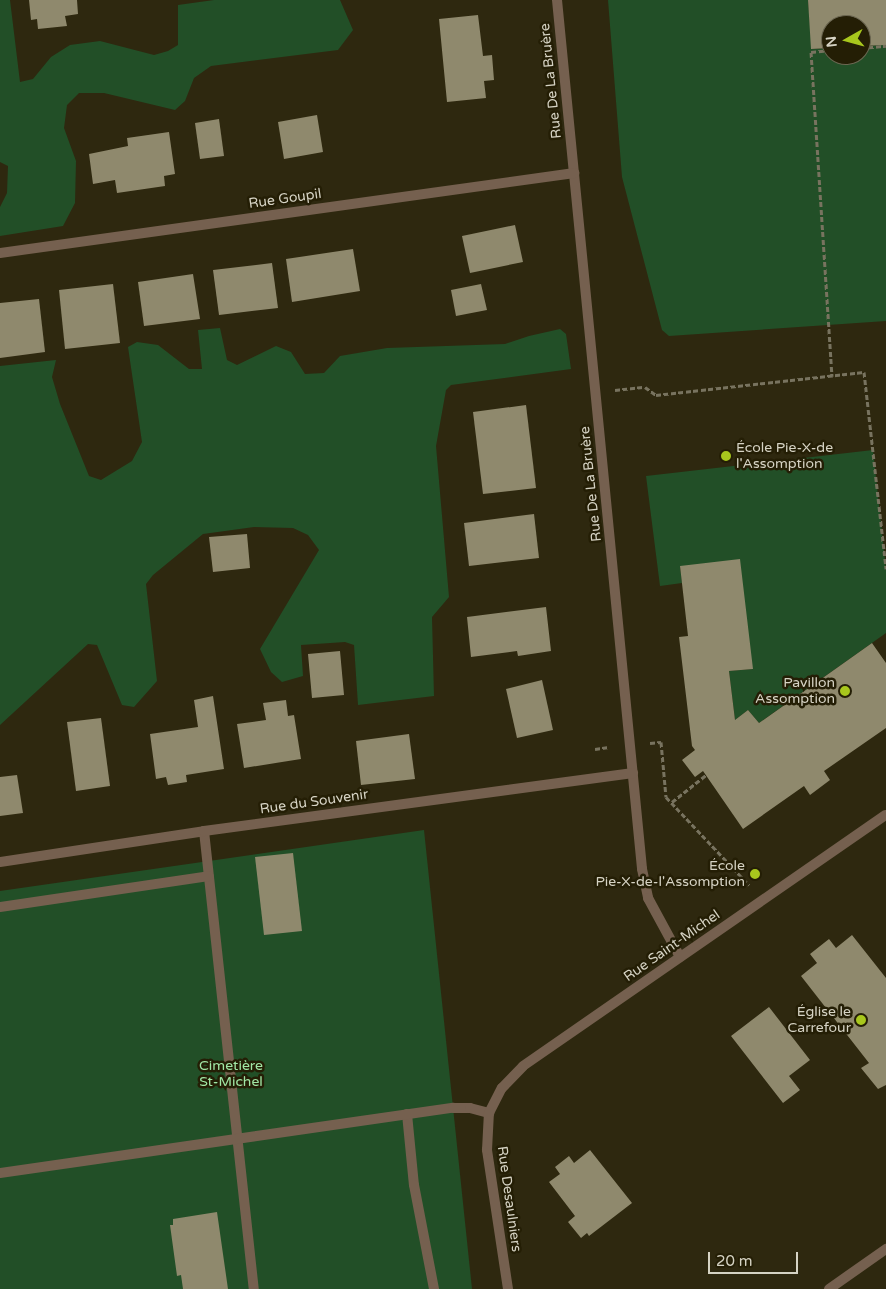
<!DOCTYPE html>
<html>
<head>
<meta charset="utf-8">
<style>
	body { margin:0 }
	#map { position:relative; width:886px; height:1289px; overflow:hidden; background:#2e280f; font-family:"Varela Round",sans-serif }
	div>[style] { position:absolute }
	.green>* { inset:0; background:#224f27 }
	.building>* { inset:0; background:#8f896d }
	.path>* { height:3px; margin-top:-1.5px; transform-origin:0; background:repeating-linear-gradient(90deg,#78735f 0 5px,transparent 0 7.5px) }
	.service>* { height:10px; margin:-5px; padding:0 5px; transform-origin:5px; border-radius:5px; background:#75604f }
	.minor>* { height:10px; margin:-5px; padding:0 5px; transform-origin:5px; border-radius:5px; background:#75604f }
	.tertiary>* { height:10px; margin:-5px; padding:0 5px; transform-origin:5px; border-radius:5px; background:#75604f }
	.dots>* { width:14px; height:14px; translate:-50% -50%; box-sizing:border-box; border:2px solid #241e05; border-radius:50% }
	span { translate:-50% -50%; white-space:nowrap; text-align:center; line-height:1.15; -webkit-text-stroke:5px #241e05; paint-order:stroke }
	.street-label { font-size:14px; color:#d6d3c4 }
	.poi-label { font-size:14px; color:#d6d3c4 }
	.left { translate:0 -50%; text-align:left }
	.right { translate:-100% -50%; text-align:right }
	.park-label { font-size:14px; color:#a1e7a5 }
	.north { position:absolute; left:821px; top:15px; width:50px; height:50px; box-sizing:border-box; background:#241e05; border:1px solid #6b6651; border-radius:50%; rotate:263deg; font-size:14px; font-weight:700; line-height:20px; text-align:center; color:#d6d3c4 }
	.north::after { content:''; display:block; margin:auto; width:18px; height:22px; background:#a8c71d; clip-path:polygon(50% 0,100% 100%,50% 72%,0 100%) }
	.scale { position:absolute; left:708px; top:1252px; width:90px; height:22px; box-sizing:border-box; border:2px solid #d6d3c4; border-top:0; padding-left:6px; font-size:15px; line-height:18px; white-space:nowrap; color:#d6d3c4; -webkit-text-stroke:4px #241e05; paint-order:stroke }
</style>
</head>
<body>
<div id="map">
	<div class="green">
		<div style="clip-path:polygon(0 0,10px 0,20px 82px,33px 79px,51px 57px,70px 45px,100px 41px,154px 55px,168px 51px,178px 45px,178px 5px,214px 0,340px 0,353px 30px,338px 50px,211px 66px,194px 78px,185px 101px,175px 110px,104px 93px,79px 93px,67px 105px,64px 128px,76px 161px,75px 203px,63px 226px,0 236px,0 207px,7px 193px,8px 166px,0 162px)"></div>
		<div style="clip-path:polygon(608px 0,808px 0,812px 49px,831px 48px,831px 55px,861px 55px,861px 46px,886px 45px,886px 321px,669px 336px,662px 330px,622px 177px)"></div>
		<div style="clip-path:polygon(220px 328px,227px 360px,237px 365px,276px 346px,291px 352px,305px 374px,324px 373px,340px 356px,387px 348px,505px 344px,529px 336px,560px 329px,566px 334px,571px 369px,451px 385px,446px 390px,436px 446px,449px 597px,432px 617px,434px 696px,358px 705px,354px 645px,345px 642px,301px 645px,303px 676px,282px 682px,271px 672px,260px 649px,319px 550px,308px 535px,293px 528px,254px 527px,203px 534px,153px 575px,146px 584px,157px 681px,134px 707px,122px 705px,97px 645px,88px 644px,0 725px,0 366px,56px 360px,52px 377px,60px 404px,89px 476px,101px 480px,132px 461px,142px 442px,128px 347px,137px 342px,158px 345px,189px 369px,202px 369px,198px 330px)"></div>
		<div style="clip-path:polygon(873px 450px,886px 569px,886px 633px,759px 723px,748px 710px,735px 720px,729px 671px,753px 669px,680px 566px,682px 583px,660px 586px,646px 476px)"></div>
		<div style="clip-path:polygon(424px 830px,472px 1289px,0 1289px,0 891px)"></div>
	</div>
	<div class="building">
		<div style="clip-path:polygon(29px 0,77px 0,78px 14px,65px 16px,67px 26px,38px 29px,37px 19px,31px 20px)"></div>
		<div style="clip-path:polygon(808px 0,886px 0,886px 45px,861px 46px,861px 25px,831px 25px,831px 48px,811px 49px)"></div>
		<div style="clip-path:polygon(478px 15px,483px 56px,492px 55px,494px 80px,484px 81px,486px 98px,447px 102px,439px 19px)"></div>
		<div style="clip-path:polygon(317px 115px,323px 152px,284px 159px,278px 122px)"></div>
		<div style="clip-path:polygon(219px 119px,224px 156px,200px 159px,195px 123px)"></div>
		<div style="clip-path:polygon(169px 132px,175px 174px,164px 176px,165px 186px,117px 193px,115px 180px,93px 184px,89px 154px,128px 146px,127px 138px)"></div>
		<div style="clip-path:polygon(515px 225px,523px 262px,470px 273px,462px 236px)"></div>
		<div style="clip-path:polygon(353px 249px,360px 291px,292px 302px,286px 259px)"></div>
		<div style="clip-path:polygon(272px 263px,278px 308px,219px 315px,213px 270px)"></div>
		<div style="clip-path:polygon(193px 274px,200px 319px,144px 326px,138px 282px)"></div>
		<div style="clip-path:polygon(113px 284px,120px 343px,65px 349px,59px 290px)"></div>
		<div style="clip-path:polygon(481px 284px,487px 310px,456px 316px,451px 290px)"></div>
		<div style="clip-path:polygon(39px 299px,45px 352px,0 358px,0 303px)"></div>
		<div style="clip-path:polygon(526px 405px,536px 488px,483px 494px,473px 412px)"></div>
		<div style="clip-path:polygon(534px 514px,539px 558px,469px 566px,464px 523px)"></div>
		<div style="clip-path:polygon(247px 534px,250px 568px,213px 572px,209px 537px)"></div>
		<div style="clip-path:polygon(740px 559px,753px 669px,729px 671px,735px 720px,748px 710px,759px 723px,872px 643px,886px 663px,886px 728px,824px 771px,830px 780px,810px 795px,804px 786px,743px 829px,703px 771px,695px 777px,682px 760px,695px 750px,692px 746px,679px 637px,688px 636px,680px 566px)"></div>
		<div style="clip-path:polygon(546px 607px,551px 651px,518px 656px,517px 651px,471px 657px,467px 617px)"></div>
		<div style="clip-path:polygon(340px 651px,344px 695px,312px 698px,308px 654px)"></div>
		<div style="clip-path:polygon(542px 680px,553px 730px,517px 738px,506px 689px)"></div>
		<div style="clip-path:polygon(213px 696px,224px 769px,186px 775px,187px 782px,168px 785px,166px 777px,156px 779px,150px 734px,198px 727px,194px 700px)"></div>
		<div style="clip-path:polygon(286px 700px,288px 716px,294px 715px,301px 759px,244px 768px,237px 724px,266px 720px,263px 703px)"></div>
		<div style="clip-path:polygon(101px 718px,110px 786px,76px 791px,67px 722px)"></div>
		<div style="clip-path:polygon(409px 734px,415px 779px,361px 785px,356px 741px)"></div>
		<div style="clip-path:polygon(17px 775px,23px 813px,0 816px,0 777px)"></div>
		<div style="clip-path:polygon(293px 853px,302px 931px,264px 935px,255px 857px)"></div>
		<div style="clip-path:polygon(852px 935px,886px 978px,886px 1085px,878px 1089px,861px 1068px,869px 1063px,801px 976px,817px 963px,810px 954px,829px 939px,836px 948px)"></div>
		<div style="clip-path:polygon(769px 1007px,810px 1060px,789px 1076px,800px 1090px,783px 1103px,731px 1036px)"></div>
		<div style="clip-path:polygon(590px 1150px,632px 1203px,589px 1236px,587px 1233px,581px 1238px,568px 1222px,575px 1216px,549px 1182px,560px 1174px,555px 1167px,569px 1156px,574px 1163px)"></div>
		<div style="clip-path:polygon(217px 1212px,228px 1289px,183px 1289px,181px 1275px,177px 1276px,170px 1225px,173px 1225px,173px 1219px)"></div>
	</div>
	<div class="path">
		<div style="left:861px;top:48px;width:25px;rotate:-5deg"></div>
		<div style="left:831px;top:50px;width:20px;rotate:174deg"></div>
		<div style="left:811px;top:52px;width:325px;rotate:86.3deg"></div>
		<div style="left:615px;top:390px;width:30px;rotate:-6deg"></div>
		<div style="left:645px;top:387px;width:14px;rotate:36deg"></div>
		<div style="left:656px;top:395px;width:209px;rotate:-6.3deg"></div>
		<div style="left:864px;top:372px;width:198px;rotate:83.6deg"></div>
		<div style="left:650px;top:743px;width:11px;rotate:-5deg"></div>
		<div style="left:661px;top:742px;width:55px;rotate:84.8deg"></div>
		<div style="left:666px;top:797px;width:121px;rotate:46.7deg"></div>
		<div style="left:595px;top:749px;width:14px;rotate:-8deg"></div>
		<div style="left:672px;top:802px;width:43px;rotate:-38.5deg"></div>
	</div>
	<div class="service">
		<div style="left:204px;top:831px;width:461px;rotate:83.8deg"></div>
		<div style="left:0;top:907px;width:211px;rotate:-8.4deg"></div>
		<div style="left:407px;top:1114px;width:71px;rotate:84.4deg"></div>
		<div style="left:414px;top:1185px;width:106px;rotate:79.1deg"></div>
		<div style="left:0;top:1173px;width:458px;rotate:-8.2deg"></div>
		<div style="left:453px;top:1108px;width:17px"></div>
		<div style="left:470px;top:1108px;width:20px;rotate:15deg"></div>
	</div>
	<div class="minor">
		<div style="left:557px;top:0;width:873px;rotate:84.41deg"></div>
		<div style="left:642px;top:869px;width:30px;rotate:78deg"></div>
		<div style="left:648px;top:898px;width:67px;rotate:61.5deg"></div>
		<div style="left:0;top:253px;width:580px;rotate:-7.93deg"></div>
		<div style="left:0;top:862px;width:206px;rotate:-8.6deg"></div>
		<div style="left:204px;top:831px;width:433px;rotate:-7.7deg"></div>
		<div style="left:829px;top:1289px;width:70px;rotate:-35.1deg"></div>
	</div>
	<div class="tertiary">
		<div style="left:508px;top:1289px;width:141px;rotate:-98.6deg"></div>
		<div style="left:487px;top:1150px;width:37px;rotate:-87deg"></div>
		<div style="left:489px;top:1113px;width:28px;rotate:-63deg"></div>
		<div style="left:502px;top:1088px;width:30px;rotate:-46deg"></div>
		<div style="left:523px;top:1066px;width:441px;rotate:-34.7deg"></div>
	</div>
	<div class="dots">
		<div style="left:726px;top:456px;background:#a8c71d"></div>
		<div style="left:845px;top:691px;background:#a8c71d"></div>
		<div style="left:755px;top:874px;background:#a8c71d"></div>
		<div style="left:861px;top:1020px;background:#a8c71d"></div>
	</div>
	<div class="street-label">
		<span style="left:551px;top:81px;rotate:-96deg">Rue De La Bruère</span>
		<span style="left:285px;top:199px;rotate:-8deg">Rue Goupil</span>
		<span style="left:591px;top:484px;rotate:-96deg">Rue De La Bruère</span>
		<span style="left:314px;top:802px;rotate:-8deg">Rue du Souvenir</span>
		<span style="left:672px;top:946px;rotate:-35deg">Rue Saint-Michel</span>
		<span style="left:509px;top:1199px;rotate:82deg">Rue Desaulniers</span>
	</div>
	<div class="poi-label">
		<span class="left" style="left:736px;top:456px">École Pie-X-de<br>l'Assomption</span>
		<span class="right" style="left:835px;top:691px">Pavillon<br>Assomption</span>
		<span class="right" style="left:745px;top:874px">École<br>Pie-X-de-l'Assomption</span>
		<span class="right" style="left:851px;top:1020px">Église le<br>Carrefour</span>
	</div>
	<div class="park-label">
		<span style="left:231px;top:1074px">Cimetière<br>St-Michel</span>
	</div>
	<div class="north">N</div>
	<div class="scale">20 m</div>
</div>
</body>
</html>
